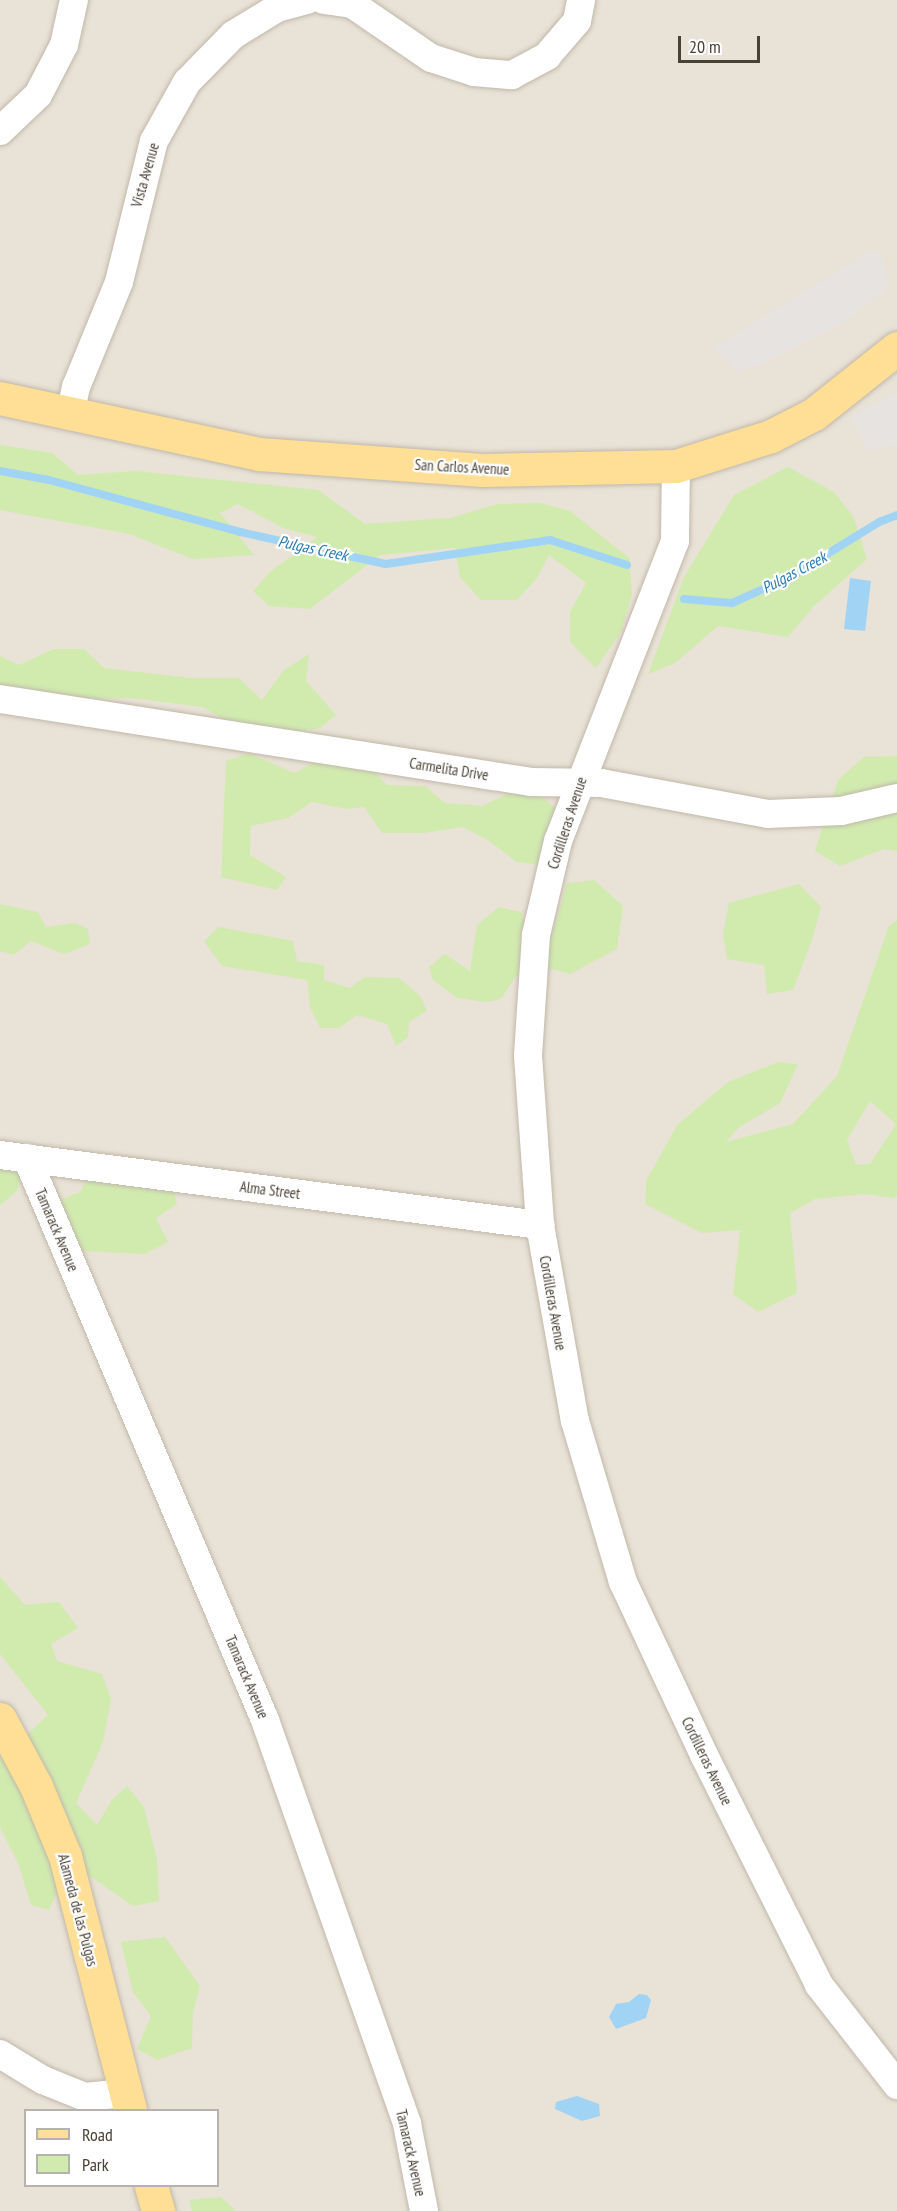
<!DOCTYPE html>
<html>
<head>
<meta charset="utf-8">
<style>
	body { margin:0 }
	#map { position:relative; width:897px; height:2211px; overflow:hidden; background:#f5f1e8; font-family:"PT Sans Narrow",sans-serif }
	div>[style] { position:absolute }
	.residential>* { inset:0; background:#e9e2d6 }
	.green>* { inset:0; background:#d1ebaf }
	.parking>* { inset:0; background:#e6e3e0 }
	.water>* { inset:0; background:#a1d4f4 }
	.stream>* { height:8px; margin:-4px; padding:0 4px; transform-origin:4px; border-radius:4px; background:#a1d4f4 }
	.roads { filter:drop-shadow(0 0 2px #c1b8aa) drop-shadow(0 0 2px #c1b8aa) }
	.minor>* { height:28px; margin:-14px; padding:0 14px; transform-origin:14px; border-radius:14px; background:#fff }
	.major>* { height:33px; margin:-16.5px; padding:0 16.5px; transform-origin:16.5px; border-radius:16.5px; background:#ffdf96 }
	span { translate:-50% -50%; white-space:nowrap; text-align:center; line-height:1.15; -webkit-text-stroke:4.5px #fff; paint-order:stroke }
	.street-label { font-size:15px; color:#484136 }
	.water-label { font-size:16px; color:#287ab2; font-style:italic }
	.legend { position:absolute; left:24px; top:2109px; width:195px; height:78px; box-sizing:border-box; background:#fff; border:2px solid #b6b3af; margin:0; padding:8px 10px; list-style:none; font-size:18px; color:#484136 }
	.legend li { display:flex; align-items:center; gap:12px; height:30px }
	.legend b { width:30px; border:2px solid #b6b3af }
	.scale { position:absolute; left:678px; top:36px; width:82px; height:27px; box-sizing:border-box; border:3px solid #484136; border-top:0; padding-left:8px; font-size:18px; line-height:21px; white-space:nowrap; color:#484136; -webkit-text-stroke:4px #fff; paint-order:stroke }
</style>
</head>
<body>
<div id="map">
	<div class="residential">
		<div style="clip-path:polygon(evenodd,0 0,897px 0,897px 2211px,0 2211px,0 0,26px 2110px,218px 2110px,218px 2186px,26px 2186px,26px 2110px)"></div>
	</div>
	<div class="green">
		<div style="clip-path:polygon(0 445px,52px 453px,78px 475px,135px 471px,318px 490px,365px 524px,450px 518px,498px 504px,540px 503px,570px 511px,629px 558px,632px 594px,621px 632px,596px 668px,570px 642px,570px 612px,586px 583px,549px 555px,537px 578px,517px 600px,481px 600px,460px 577px,455px 548px,380px 555px,310px 609px,269px 606px,253px 591px,270px 572px,317px 537px,283px 528px,238px 504px,220px 513px,254px 555px,193px 559px,129px 534px,0 510px)"></div>
		<div style="clip-path:polygon(788px 467px,834px 492px,853px 516px,867px 559px,814px 606px,788px 637px,718px 626px,675px 663px,648px 674px,684px 577px,734px 495px)"></div>
		<div style="clip-path:polygon(53px 649px,84px 649px,104px 668px,190px 678px,239px 678px,262px 700px,284px 670px,309px 654px,306px 681px,336px 715px,320px 728px,287px 734px,226px 720px,202px 707px,131px 698px,59px 699px,0 687px,0 656px,19px 665px)"></div>
		<div style="clip-path:polygon(349px 744px,387px 785px,425px 786px,445px 803px,482px 806px,509px 793px,542px 797px,558px 810px,544px 865px,517px 862px,489px 841px,463px 827px,424px 833px,382px 833px,364px 807px,346px 809px,312px 802px,288px 818px,251px 826px,250px 855px,286px 877px,277px 890px,221px 877px,226px 761px,249px 753px,294px 773px)"></div>
		<div style="clip-path:polygon(897px 756px,897px 851px,884px 849px,840px 866px,815px 851px,838px 780px,864px 757px)"></div>
		<div style="clip-path:polygon(594px 880px,623px 906px,617px 949px,570px 974px,552px 969px,515px 977px,501px 999px,486px 1002px,457px 998px,433px 980px,429px 967px,445px 954px,470px 971px,477px 925px,499px 907px,521px 912px,528px 933px,553px 932px,567px 883px)"></div>
		<div style="clip-path:polygon(799px 884px,821px 907px,813px 937px,793px 990px,767px 994px,764px 965px,727px 959px,723px 934px,729px 903px)"></div>
		<div style="clip-path:polygon(0 904px,38px 912px,46px 927px,75px 923px,88px 929px,90px 944px,64px 954px,31px 941px,14px 955px,0 951px)"></div>
		<div style="clip-path:polygon(evenodd,897px 920px,897px 1194px,894px 1198px,864px 1194px,815px 1199px,790px 1213px,797px 1293px,758px 1312px,733px 1294px,740px 1230px,702px 1233px,645px 1204px,646px 1181px,677px 1125px,728px 1082px,778px 1062px,798px 1064px,780px 1103px,738px 1128px,726px 1142px,793px 1124px,837px 1076px,889px 926px,897px 920px,870px 1101px,896px 1124px,870px 1164px,856px 1165px,847px 1140px,870px 1101px)"></div>
		<div style="clip-path:polygon(219px 927px,293px 941px,297px 961px,324px 965px,324px 980px,350px 988px,365px 977px,399px 978px,420px 996px,427px 1011px,409px 1022px,408px 1037px,396px 1046px,387px 1024px,357px 1015px,339px 1028px,320px 1028px,310px 1007px,307px 980px,222px 966px,204px 941px)"></div>
		<div style="clip-path:polygon(0 1148px,21px 1176px,17px 1191px,0 1205px)"></div>
		<div style="clip-path:polygon(90px 1171px,174px 1192px,177px 1204px,156px 1218px,168px 1242px,145px 1254px,81px 1251px,54px 1202px,80px 1192px)"></div>
		<div style="clip-path:polygon(0 1577px,25px 1605px,59px 1602px,78px 1628px,51px 1644px,57px 1661px,102px 1674px,111px 1699px,103px 1742px,76px 1803px,97px 1825px,112px 1800px,127px 1786px,144px 1807px,157px 1859px,159px 1901px,133px 1906px,87px 1874px,59px 1888px,49px 1910px,31px 1905px,18px 1863px,0 1827px,0 1750px,5px 1755px,48px 1715px,0 1654px)"></div>
		<div style="clip-path:polygon(165px 1937px,200px 1986px,193px 2012px,192px 2048px,157px 2060px,137px 2049px,151px 2016px,133px 1992px,121px 1942px)"></div>
		<div style="clip-path:polygon(221px 2197px,236px 2211px,192px 2211px,189px 2200px)"></div>
	</div>
	<div class="parking">
		<div style="clip-path:polygon(880px 251px,888px 288px,845px 322px,755px 367px,737px 371px,713px 348px,869px 252px)"></div>
		<div style="clip-path:polygon(897px 393px,897px 445px,869px 451px,850px 417px)"></div>
	</div>
	<div class="water">
		<div style="clip-path:polygon(850px 578px,871px 581px,865px 631px,844px 629px)"></div>
		<div style="clip-path:polygon(639px 1994px,647px 1995px,651px 2000px,646px 2018px,616px 2029px,609px 2017px,616px 2004px,629px 2002px)"></div>
		<div style="clip-path:polygon(577px 2096px,599px 2104px,600px 2116px,582px 2121px,555px 2109px,556px 2102px)"></div>
	</div>
	<div class="stream">
		<div style="left:0;top:471px;width:50px;rotate:10.4deg"></div>
		<div style="left:49px;top:480px;width:198px;rotate:15.2deg"></div>
		<div style="left:240px;top:532px;width:149px;rotate:12.4deg"></div>
		<div style="left:386px;top:564px;width:166px;rotate:-8.3deg"></div>
		<div style="left:550px;top:540px;width:81px;rotate:18deg"></div>
		<div style="left:684px;top:599px;width:48px;rotate:4.8deg"></div>
		<div style="left:732px;top:603px;width:64px;rotate:-24.1deg"></div>
		<div style="left:790px;top:577px;width:105px;rotate:-31.7deg"></div>
		<div style="left:879px;top:522px;width:19px;rotate:-21deg"></div>
	</div>
	<div class="roads">
		<div class="minor">
			<div style="left:324px;top:0;width:28px;rotate:8deg"></div>
			<div style="left:352px;top:4px;width:96px;rotate:34.4deg"></div>
			<div style="left:431px;top:58px;width:45px;rotate:18deg"></div>
			<div style="left:474px;top:72px;width:38px;rotate:5deg"></div>
			<div style="left:512px;top:75px;width:40px;rotate:-28deg"></div>
			<div style="left:547px;top:56px;width:46px;rotate:-49.4deg"></div>
			<div style="left:577px;top:21px;width:21px;rotate:-79deg"></div>
			<div style="left:0;top:131px;width:52px;rotate:-43.5deg"></div>
			<div style="left:38px;top:95px;width:56px;rotate:-62.5deg"></div>
			<div style="left:64px;top:45px;width:46px;rotate:-77.5deg"></div>
			<div style="left:70px;top:415px;width:29px;rotate:-78deg"></div>
			<div style="left:76px;top:387px;width:113px;rotate:-67.7deg"></div>
			<div style="left:119px;top:282px;width:145px;rotate:-76.1deg"></div>
			<div style="left:154px;top:141px;width:68px;rotate:-60.8deg"></div>
			<div style="left:187px;top:82px;width:66px;rotate:-45.6deg"></div>
			<div style="left:233px;top:35px;width:52px;rotate:-31.5deg"></div>
			<div style="left:277px;top:8px;width:31px;rotate:-15deg"></div>
			<div style="left:676px;top:466px;width:75px;rotate:90.8deg"></div>
			<div style="left:675px;top:541px;width:322px;rotate:111.3deg"></div>
			<div style="left:558px;top:841px;width:97px;rotate:103.2deg"></div>
			<div style="left:536px;top:935px;width:121px;rotate:93.8deg"></div>
			<div style="left:528px;top:1056px;width:169px;rotate:85.9deg"></div>
			<div style="left:540px;top:1225px;width:199px;rotate:79.9deg"></div>
			<div style="left:575px;top:1421px;width:168px;rotate:73.4deg"></div>
			<div style="left:623px;top:1582px;width:191px;rotate:64.9deg"></div>
			<div style="left:704px;top:1755px;width:257px;rotate:63.4deg"></div>
			<div style="left:819px;top:1985px;width:127px;rotate:52deg"></div>
			<div style="left:0;top:699px;width:537px;rotate:8.88deg"></div>
			<div style="left:531px;top:782px;width:70px;rotate:0.8deg"></div>
			<div style="left:601px;top:783px;width:170px;rotate:10.5deg"></div>
			<div style="left:768px;top:814px;width:73px;rotate:-2.4deg"></div>
			<div style="left:841px;top:811px;width:57px;rotate:-13.1deg"></div>
			<div style="left:0;top:1155px;width:545px;rotate:7.39deg"></div>
			<div style="left:27px;top:1158px;width:610px;rotate:67.05deg"></div>
			<div style="left:265px;top:1720px;width:428px;rotate:70.6deg"></div>
			<div style="left:407px;top:2124px;width:89px;rotate:78.9deg"></div>
			<div style="left:0;top:2054px;width:50px;rotate:31.2deg"></div>
			<div style="left:43px;top:2080px;width:45px;rotate:22deg"></div>
			<div style="left:85px;top:2097px;width:40px;rotate:-5.7deg"></div>
		</div>
		<div class="major">
			<div style="left:0;top:398px;width:265px;rotate:12.2deg"></div>
			<div style="left:259px;top:454px;width:224px;rotate:4.1deg"></div>
			<div style="left:482px;top:470px;width:194px;rotate:-1.2deg"></div>
			<div style="left:676px;top:466px;width:100px;rotate:-17.5deg"></div>
			<div style="left:771px;top:436px;width:48px;rotate:-27.1deg"></div>
			<div style="left:814px;top:414px;width:106px;rotate:-38.5deg"></div>
			<div style="left:0;top:1719px;width:76px;rotate:61.8deg"></div>
			<div style="left:36px;top:1786px;width:76px;rotate:67.5deg"></div>
			<div style="left:65px;top:1856px;width:262px;rotate:75.6deg"></div>
			<div style="left:151px;top:2186px;width:26px;rotate:74deg"></div>
		</div>
	</div>
	<div class="street-label">
		<span style="left:145px;top:175px;rotate:-74deg">Vista Avenue</span>
		<span style="left:462px;top:467px;rotate:3deg">San Carlos Avenue</span>
		<span style="left:449px;top:769px;rotate:9deg">Carmelita Drive</span>
		<span style="left:567px;top:823px;rotate:-72deg">Cordilleras Avenue</span>
		<span style="left:270px;top:1190px;rotate:7deg">Alma Street</span>
		<span style="left:57px;top:1230px;rotate:67deg">Tamarack Avenue</span>
		<span style="left:553px;top:1303px;rotate:80deg">Cordilleras Avenue</span>
		<span style="left:247px;top:1677px;rotate:67deg">Tamarack Avenue</span>
		<span style="left:707px;top:1761px;rotate:64deg">Cordilleras Avenue</span>
		<span style="left:78px;top:1910px;rotate:75deg">Alameda de las Pulgas</span>
		<span style="left:411px;top:2153px;rotate:77deg">Tamarack Avenue</span>
	</div>
	<div class="water-label">
		<span style="left:313px;top:548px;rotate:12deg">Pulgas Creek</span>
		<span style="left:794px;top:572px;rotate:-28deg">Pulgas Creek</span>
	</div>
	<ul class="legend">
	<li><b style="height:8px;background:#ffdf96"></b>Road</li>
	<li><b style="height:16px;background:#d1ebaf"></b>Park</li>
	</ul>
	<div class="scale">20 m</div>
</div>
</body>
</html>
